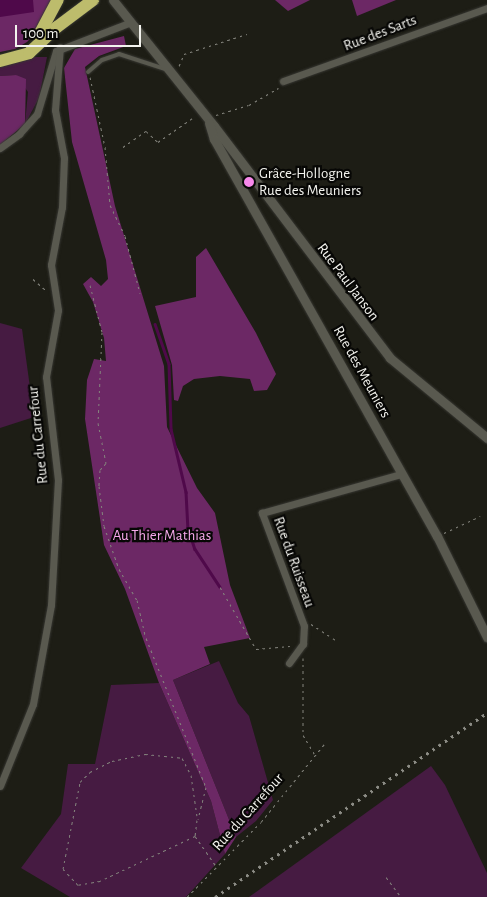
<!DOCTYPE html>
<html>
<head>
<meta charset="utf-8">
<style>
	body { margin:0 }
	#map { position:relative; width:487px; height:897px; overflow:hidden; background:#1d1d15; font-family:"Alegreya Sans",sans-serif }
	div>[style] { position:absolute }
	.green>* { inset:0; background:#461b42 }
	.forest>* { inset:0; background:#6c2865 }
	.water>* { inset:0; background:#4f094a }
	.stream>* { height:2.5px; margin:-1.25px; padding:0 1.25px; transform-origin:1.25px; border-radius:1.25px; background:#4f094a }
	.path>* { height:1px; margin-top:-0.5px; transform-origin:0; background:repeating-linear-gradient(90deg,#84847d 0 2.5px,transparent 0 6.5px) }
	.roads { filter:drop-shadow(0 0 1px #373732) drop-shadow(0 0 1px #373732) }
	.service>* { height:4px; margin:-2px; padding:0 2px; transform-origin:2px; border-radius:2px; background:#59594f }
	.minor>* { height:7px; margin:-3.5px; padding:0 3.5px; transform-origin:3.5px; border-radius:3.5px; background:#59594f }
	.tertiary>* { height:9px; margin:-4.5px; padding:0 4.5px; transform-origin:4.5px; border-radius:4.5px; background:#59594f }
	.motorway>* { height:12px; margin:-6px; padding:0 6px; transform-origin:6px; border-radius:6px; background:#bdbc6c }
	.rail>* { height:2.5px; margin-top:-1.25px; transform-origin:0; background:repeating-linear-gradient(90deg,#8c8c85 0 2.5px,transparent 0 7.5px) }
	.dots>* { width:14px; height:14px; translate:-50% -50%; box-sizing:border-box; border:2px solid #070705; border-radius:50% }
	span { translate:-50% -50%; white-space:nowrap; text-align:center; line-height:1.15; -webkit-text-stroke:4.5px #070705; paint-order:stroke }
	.street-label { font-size:15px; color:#f3f3ee }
	.poi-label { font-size:15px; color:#f3f3ee }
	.left { translate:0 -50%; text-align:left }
	.park-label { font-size:15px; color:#f5a8ea }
	.scale { position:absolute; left:15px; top:25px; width:126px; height:22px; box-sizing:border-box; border:2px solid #f3f3ee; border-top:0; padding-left:6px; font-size:15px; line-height:18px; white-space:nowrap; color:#f3f3ee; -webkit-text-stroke:4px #070705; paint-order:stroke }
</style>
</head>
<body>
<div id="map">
	<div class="green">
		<div style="clip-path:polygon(29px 57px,47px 57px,39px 98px,25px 124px,28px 92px,16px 75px,0 76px,0 65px)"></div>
		<div style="clip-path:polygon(0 323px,22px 329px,34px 417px,0 428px)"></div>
		<div style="clip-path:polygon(219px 661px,238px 703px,249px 716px,273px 800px,256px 821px,236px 837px,173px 680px)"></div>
		<div style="clip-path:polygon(159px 683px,211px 801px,225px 854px,186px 897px,70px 897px,21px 868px,61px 814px,68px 764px,95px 764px,111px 685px)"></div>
		<div style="clip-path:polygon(431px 766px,445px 785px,487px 873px,487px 897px,249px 897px)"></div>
	</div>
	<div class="forest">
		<div style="clip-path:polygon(0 0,54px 0,39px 29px,27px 42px,15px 49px,0 52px)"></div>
		<div style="clip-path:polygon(275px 0,310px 0,288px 11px)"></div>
		<div style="clip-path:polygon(352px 0,396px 0,357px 16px)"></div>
		<div style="clip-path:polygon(124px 36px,126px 46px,99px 56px,85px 67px,115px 206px,164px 366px,167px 427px,197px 488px,215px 513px,230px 585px,250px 638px,204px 647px,210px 664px,173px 680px,236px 837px,225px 854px,211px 801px,159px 683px,125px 589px,104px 545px,85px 419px,87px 380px,94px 359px,106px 361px,104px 338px,93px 302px,83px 284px,91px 277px,101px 286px,108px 279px,106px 260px,72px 142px,64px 68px,75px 49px)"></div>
		<div style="clip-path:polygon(16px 75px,26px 79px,25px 124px,0 145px,0 76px)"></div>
		<div style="clip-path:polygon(206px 248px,256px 333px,276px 374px,267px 390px,254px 391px,250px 379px,220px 376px,194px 379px,183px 386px,178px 401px,174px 400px,172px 365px,155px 306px,196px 297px,196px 257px)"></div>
	</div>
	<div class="water">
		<div style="clip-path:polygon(0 0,33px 0,34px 12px,0 17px)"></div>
	</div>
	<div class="stream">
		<div style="left:155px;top:324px;width:42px;rotate:70.7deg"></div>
		<div style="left:169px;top:364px;width:65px;rotate:88.2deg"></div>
		<div style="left:171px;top:429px;width:65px;rotate:76.6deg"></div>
		<div style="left:186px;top:492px;width:36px;rotate:87deg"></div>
		<div style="left:188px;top:528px;width:22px;rotate:72deg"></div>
		<div style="left:195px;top:549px;width:45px;rotate:56.7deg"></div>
	</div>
	<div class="path">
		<div style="left:179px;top:66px;width:13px;rotate:-67deg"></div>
		<div style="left:184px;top:54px;width:66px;rotate:-17.6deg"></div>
		<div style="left:90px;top:77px;width:72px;rotate:77.9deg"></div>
		<div style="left:105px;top:147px;width:58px;rotate:85.1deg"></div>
		<div style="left:110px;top:205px;width:34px;rotate:64deg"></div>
		<div style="left:125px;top:236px;width:59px;rotate:75.3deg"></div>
		<div style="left:216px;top:115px;width:34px;rotate:-17deg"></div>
		<div style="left:249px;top:105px;width:34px;rotate:-30deg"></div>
		<div style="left:123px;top:147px;width:28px;rotate:-35deg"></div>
		<div style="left:146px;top:131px;width:16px;rotate:43deg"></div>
		<div style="left:158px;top:142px;width:44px;rotate:-34.8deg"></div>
		<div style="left:33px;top:279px;width:18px;rotate:41deg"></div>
		<div style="left:90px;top:285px;width:49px;rotate:75.7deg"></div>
		<div style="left:102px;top:332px;width:91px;rotate:92.5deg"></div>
		<div style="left:98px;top:423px;width:41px;rotate:78.7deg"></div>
		<div style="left:106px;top:463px;width:9px;rotate:131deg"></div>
		<div style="left:100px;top:470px;width:16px;rotate:94deg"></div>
		<div style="left:99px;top:486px;width:40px;rotate:82.9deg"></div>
		<div style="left:104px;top:526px;width:46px;rotate:70.8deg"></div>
		<div style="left:119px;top:569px;width:36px;rotate:60deg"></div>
		<div style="left:137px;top:600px;width:39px;rotate:77deg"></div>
		<div style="left:146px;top:638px;width:161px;rotate:68.1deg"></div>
		<div style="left:206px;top:787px;width:33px;rotate:104deg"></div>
		<div style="left:444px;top:533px;width:40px;rotate:-25deg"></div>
		<div style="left:220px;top:587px;width:72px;rotate:59.9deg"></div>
		<div style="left:256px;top:649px;width:34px;rotate:-5deg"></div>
		<div style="left:311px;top:624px;width:30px;rotate:33deg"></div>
		<div style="left:303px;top:658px;width:77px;rotate:90deg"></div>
		<div style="left:303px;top:735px;width:23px;rotate:59deg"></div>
		<div style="left:197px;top:820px;width:16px;rotate:97deg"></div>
		<div style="left:195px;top:836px;width:38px;rotate:55deg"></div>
		<div style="left:195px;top:836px;width:105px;rotate:154.7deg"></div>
		<div style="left:100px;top:881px;width:22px;rotate:170deg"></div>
		<div style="left:78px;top:885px;width:22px;rotate:-133deg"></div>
		<div style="left:63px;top:869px;width:89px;rotate:-78.9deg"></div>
		<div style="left:80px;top:782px;width:14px;rotate:-45deg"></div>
		<div style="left:90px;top:772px;width:25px;rotate:-27deg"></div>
		<div style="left:112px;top:761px;width:34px;rotate:-12deg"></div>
		<div style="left:145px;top:754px;width:37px;rotate:6deg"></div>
		<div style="left:182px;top:758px;width:19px;rotate:62deg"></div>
		<div style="left:191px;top:775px;width:41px;rotate:81.7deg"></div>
		<div style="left:386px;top:877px;width:25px;rotate:53deg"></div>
		<div style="left:187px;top:897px;width:105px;rotate:-45.4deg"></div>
		<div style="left:261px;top:822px;width:103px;rotate:-50.9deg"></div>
	</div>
	<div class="roads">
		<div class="service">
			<div style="left:88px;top:72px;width:18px;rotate:-41deg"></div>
			<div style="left:102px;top:60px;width:18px;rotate:-19deg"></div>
			<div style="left:119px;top:54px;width:48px;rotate:18.1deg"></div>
		</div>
		<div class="minor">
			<div style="left:283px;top:81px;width:217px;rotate:-19.7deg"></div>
			<div style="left:0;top:148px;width:24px;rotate:-36deg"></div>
			<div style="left:19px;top:134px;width:27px;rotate:-48deg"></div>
			<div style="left:37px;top:114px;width:66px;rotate:-73.2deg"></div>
			<div style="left:56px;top:51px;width:80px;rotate:-21.1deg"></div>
			<div style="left:289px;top:663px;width:24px;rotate:-54deg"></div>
			<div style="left:303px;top:644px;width:18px;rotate:-87deg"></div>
			<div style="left:304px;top:626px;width:121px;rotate:-110.4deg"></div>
			<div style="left:262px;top:513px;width:144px;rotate:-15.7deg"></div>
			<div style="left:0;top:786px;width:88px;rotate:-68.1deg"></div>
			<div style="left:33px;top:704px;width:101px;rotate:-79.7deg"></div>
			<div style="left:51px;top:605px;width:125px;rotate:-86.8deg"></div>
			<div style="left:58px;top:480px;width:104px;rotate:-96.6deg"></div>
			<div style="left:46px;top:377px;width:68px;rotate:-79.8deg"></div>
			<div style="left:58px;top:310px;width:46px;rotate:-98.8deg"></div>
			<div style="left:51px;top:265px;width:59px;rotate:-79.3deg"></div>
			<div style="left:62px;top:207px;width:49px;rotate:-87.7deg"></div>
			<div style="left:64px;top:158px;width:49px;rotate:-100.6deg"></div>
			<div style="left:55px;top:110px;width:63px;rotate:-85.5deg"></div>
		</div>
		<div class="tertiary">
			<div style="left:113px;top:0;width:161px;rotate:51.3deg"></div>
			<div style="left:214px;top:126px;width:291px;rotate:52.8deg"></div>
			<div style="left:390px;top:358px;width:126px;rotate:39.5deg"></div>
			<div style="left:209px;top:123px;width:17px;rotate:73deg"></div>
			<div style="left:214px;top:139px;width:455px;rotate:60.7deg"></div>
			<div style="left:437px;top:536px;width:113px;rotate:63.7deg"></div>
		</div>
		<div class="motorway">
			<div style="left:39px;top:35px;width:40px;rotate:-62deg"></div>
			<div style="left:0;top:61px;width:30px;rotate:-15deg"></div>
			<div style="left:29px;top:53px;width:38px;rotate:-43deg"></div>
			<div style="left:57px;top:27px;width:45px;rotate:-36.9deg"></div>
		</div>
	</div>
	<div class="rail">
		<div style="left:215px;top:897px;width:328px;rotate:-34.1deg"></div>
	</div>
	<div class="dots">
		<div style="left:249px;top:182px;background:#f888eb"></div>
	</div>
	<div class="street-label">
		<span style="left:380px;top:33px;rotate:-21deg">Rue des Sarts</span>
		<span style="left:348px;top:282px;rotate:53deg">Rue Paul Janson</span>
		<span style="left:362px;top:372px;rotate:61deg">Rue des Meuniers</span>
		<span style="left:38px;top:435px;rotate:-96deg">Rue du Carrefour</span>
		<span style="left:294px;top:562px;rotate:70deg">Rue du Ruisseau</span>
		<span style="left:248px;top:812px;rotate:-48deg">Rue du Carrefour</span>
	</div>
	<div class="poi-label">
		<span class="left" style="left:259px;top:182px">Grâce-Hollogne<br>Rue des Meuniers</span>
	</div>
	<div class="park-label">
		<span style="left:162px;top:536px">Au Thier Mathias</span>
	</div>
	<div class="scale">100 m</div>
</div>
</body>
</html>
